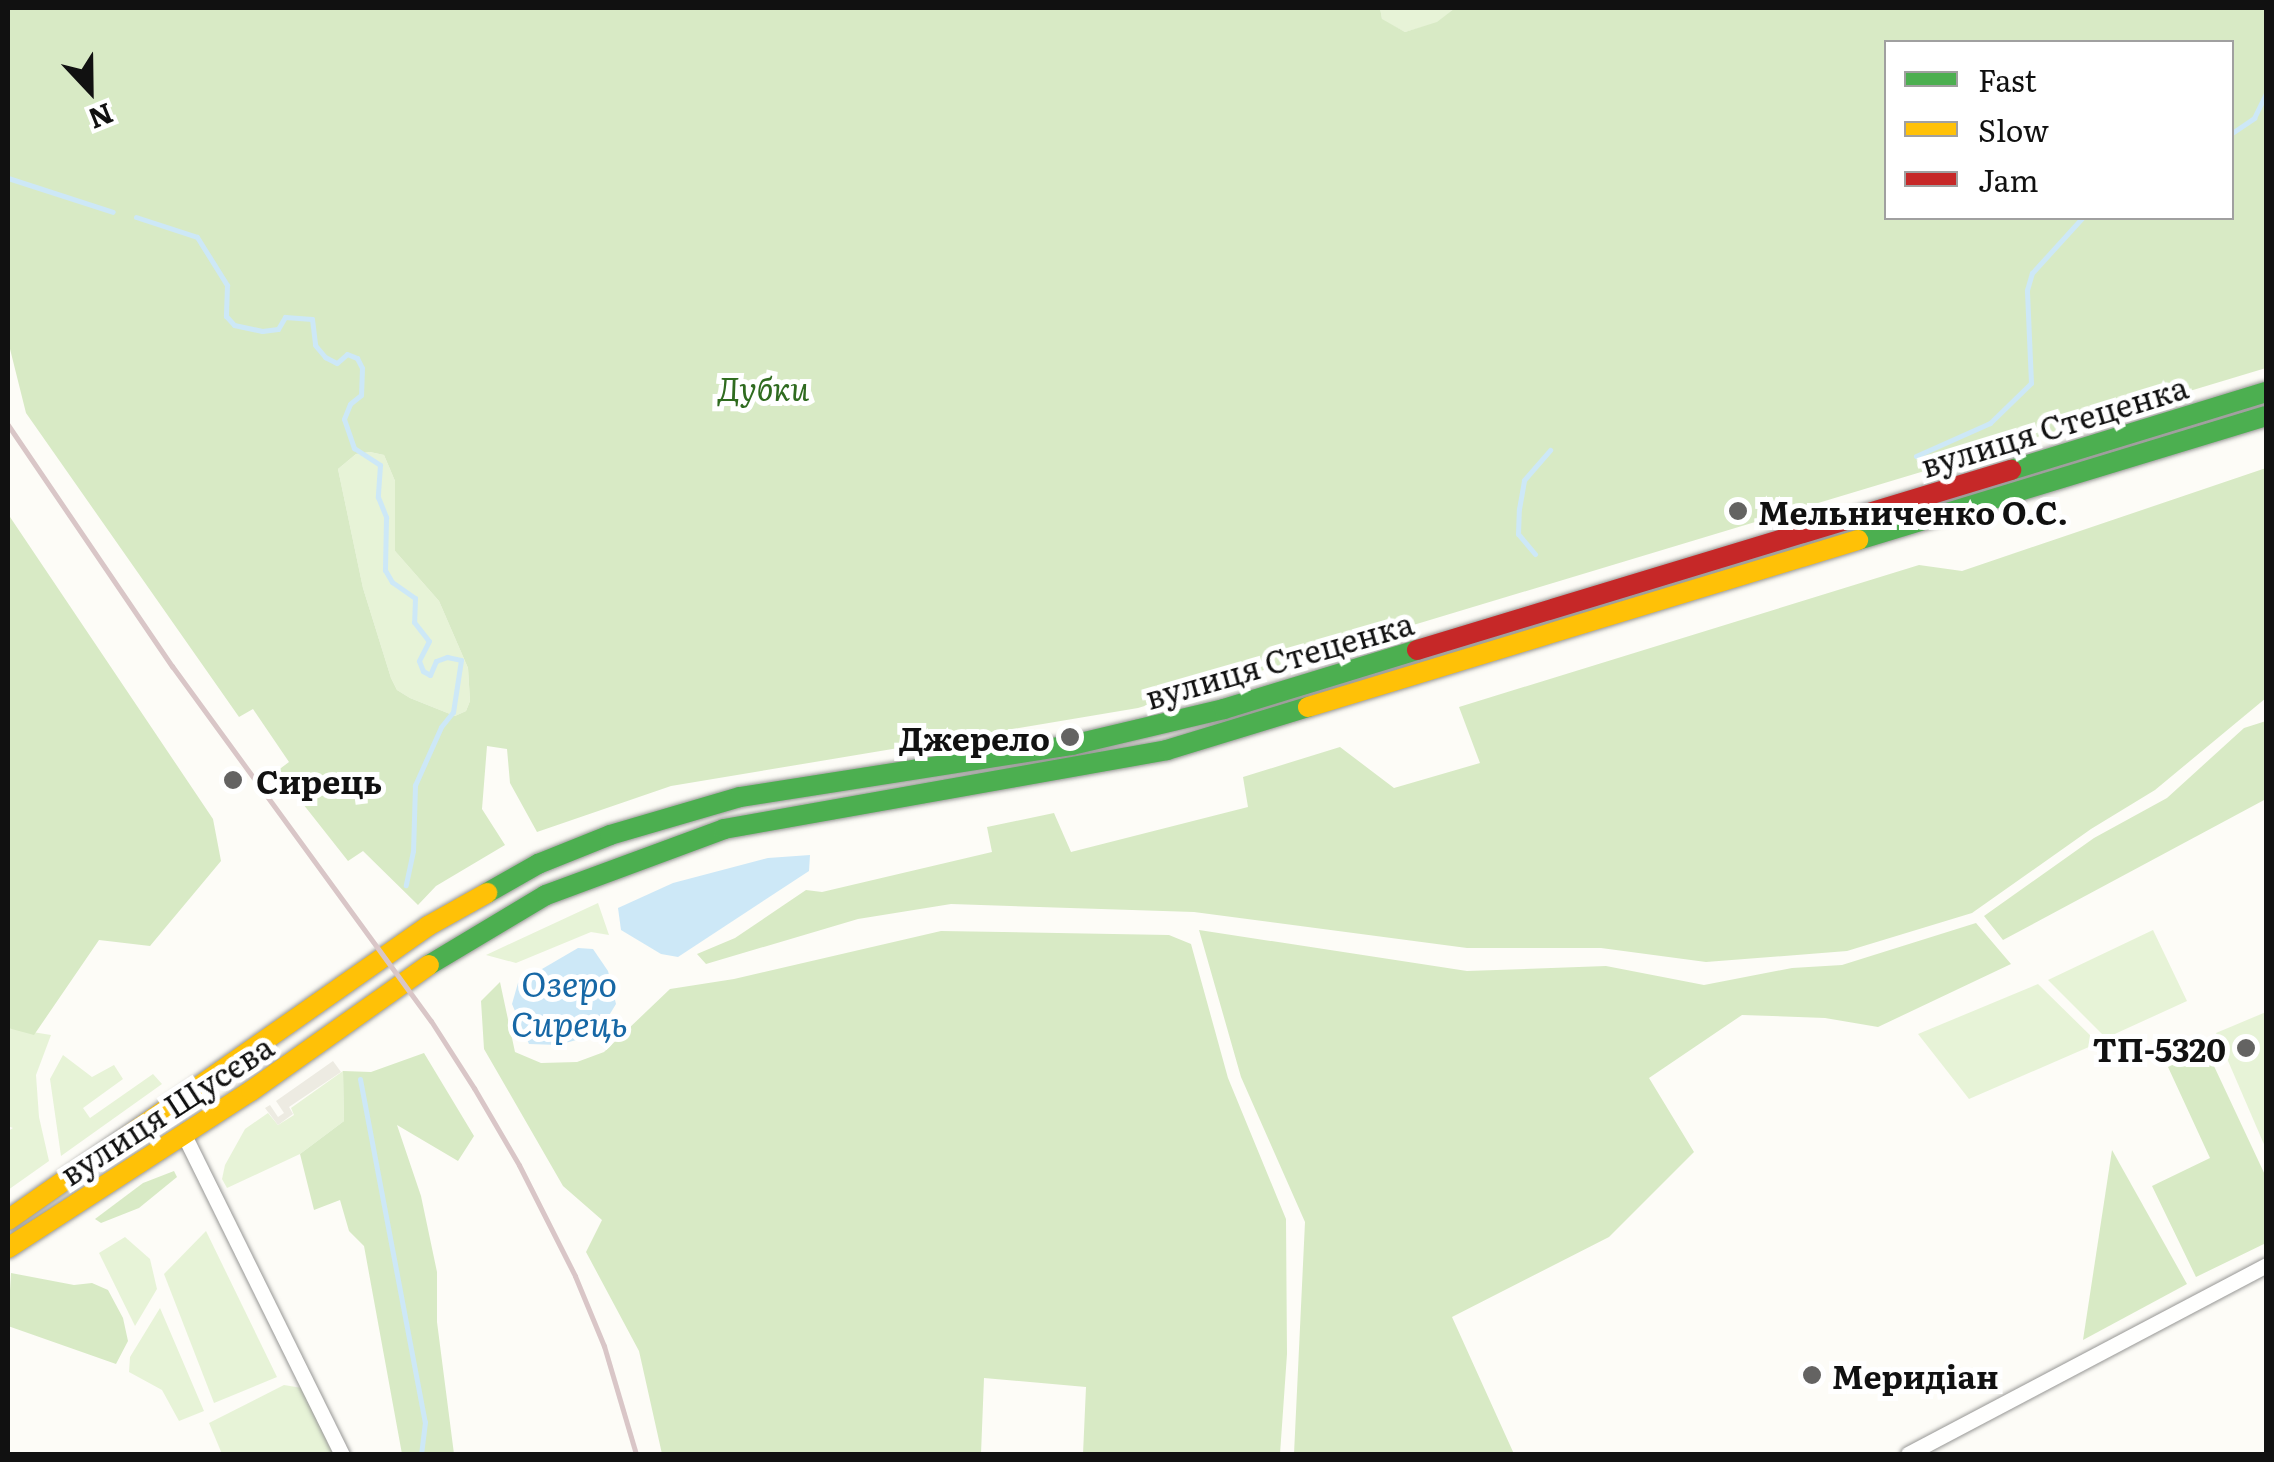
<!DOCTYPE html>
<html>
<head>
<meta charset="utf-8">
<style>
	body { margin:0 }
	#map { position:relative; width:2274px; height:1462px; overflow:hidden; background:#fdfcf7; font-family:Literata,serif }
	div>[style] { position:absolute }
	.green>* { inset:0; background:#e7f3d7 }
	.forest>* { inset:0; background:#d8eac5 }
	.plaza>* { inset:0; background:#edebe2 }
	.water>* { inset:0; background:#cde8f7 }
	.stream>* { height:5px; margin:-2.5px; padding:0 2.5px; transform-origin:2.5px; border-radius:2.5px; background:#cde8f7 }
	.roads { filter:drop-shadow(0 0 2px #979795) drop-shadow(0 0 2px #979795) }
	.street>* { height:15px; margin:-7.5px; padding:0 7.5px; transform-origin:7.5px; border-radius:7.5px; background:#fffffe }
	.fast>* { height:20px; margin:-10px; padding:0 10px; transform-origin:10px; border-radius:10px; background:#4caf50 }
	.slow>* { height:20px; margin:-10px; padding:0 10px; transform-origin:10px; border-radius:10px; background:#ffc107 }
	.jam>* { height:20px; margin:-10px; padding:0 10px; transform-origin:10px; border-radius:10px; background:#c62828 }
	.rail>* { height:5px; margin:-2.5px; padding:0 2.5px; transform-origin:2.5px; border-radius:2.5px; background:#d9c6c7 }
	.dots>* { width:28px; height:28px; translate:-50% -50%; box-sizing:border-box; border:5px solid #fff; border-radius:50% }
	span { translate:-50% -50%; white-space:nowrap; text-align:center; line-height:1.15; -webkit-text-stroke:10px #fff; paint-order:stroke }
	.park-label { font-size:32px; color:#2f6b1f; font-style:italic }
	.street-label { font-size:32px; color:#111 }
	.poi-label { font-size:32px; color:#111; font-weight:700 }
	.left { translate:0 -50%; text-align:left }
	.right { translate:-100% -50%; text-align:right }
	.water-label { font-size:35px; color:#1768a6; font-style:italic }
	.frame { position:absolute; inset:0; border:10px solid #111; pointer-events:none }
	.legend { position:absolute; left:1884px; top:40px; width:350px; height:180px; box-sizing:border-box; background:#fff; border:2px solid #a0a0a0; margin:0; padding:12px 18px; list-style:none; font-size:30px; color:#111 }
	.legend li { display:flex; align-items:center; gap:20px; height:50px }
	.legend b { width:50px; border:2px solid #a0a0a0 }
	.north { position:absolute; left:40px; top:40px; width:100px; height:100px; -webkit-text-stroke:8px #fff; paint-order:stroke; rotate:158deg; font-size:28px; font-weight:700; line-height:40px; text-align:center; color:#111 }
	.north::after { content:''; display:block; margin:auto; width:35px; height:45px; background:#111; clip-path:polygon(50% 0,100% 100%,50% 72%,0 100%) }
</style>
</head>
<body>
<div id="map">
	<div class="green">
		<div style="clip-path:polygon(1380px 8px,1455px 8px,1437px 23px,1405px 32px,1382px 20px)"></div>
		<div style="clip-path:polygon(370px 452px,384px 455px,395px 481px,395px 551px,439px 601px,468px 668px,470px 701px,466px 711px,455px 716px,410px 698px,397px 690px,391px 678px,363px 588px,338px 469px,356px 454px)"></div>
		<div style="clip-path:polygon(598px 903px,609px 935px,591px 932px,516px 963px,486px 955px)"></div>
		<div style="clip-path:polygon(2153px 930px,2187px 1001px,2106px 1038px,2048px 980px)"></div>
		<div style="clip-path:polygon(2038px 984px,2098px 1043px,1969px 1099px,1918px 1034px)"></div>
		<div style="clip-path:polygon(2266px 1012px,2266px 1149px,2216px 1033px)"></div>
		<div style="clip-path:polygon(8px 1028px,51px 1035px,36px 1075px,39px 1117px,49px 1161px,8px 1190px,8px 1131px,13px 1128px,8px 1126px)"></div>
		<div style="clip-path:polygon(63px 1055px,92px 1077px,114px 1065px,123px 1079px,83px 1108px,90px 1118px,153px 1074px,162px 1084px,61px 1156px,50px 1079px)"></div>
		<div style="clip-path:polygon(343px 1071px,344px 1121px,300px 1154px,227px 1188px,222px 1179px,225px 1165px,245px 1129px,268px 1113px,278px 1125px,294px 1115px,291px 1108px)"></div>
		<div style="clip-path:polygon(206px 1231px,277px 1377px,214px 1403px,164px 1274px)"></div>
		<div style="clip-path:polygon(125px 1237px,150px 1259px,157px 1289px,135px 1326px,99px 1253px)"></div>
		<div style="clip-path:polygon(160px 1308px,204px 1411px,179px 1421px,162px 1390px,129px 1372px,130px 1357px)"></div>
		<div style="clip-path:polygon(284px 1385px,302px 1388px,333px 1454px,222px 1454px,209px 1423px)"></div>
	</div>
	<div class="forest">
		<div style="clip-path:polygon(evenodd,8px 8px,1380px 8px,1382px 19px,1405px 32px,1437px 22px,1455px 8px,2266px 8px,2266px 368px,1138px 708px,671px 786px,537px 832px,510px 783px,507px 749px,487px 746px,482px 809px,505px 845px,436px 886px,418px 905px,363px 851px,348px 861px,277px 771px,289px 762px,253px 709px,239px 717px,26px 413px,8px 341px,8px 8px,1886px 42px,2232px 42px,2232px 218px,1886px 218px,1886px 42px,8px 8px,370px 452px,384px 455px,395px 481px,395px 551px,439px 601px,468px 668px,470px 701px,466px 711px,455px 716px,410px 698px,397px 690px,391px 678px,363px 588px,338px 469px,356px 454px,370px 452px)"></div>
		<div style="clip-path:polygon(2266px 468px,2266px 698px,2155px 790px,2091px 829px,1972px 913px,1847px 951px,1706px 962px,1601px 948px,1467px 948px,1194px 912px,951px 904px,858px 919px,706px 964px,697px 954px,735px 938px,806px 890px,822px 892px,992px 852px,987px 827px,1054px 813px,1071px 852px,1248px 807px,1243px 777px,1340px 747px,1394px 788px,1480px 763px,1459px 707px,1919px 565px,1962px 571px)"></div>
		<div style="clip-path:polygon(8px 514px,213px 819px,221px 861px,150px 946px,99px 940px,34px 1035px,8px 1028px)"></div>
		<div style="clip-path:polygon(2266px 721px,2266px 799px,2003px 940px,1984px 916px,2094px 838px,2167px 798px,2244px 728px)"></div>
		<div style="clip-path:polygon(1976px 923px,2011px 964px,1878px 1027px,1825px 1018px,1742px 1015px,1649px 1078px,1694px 1152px,1609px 1237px,1452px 1317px,1514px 1454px,1294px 1454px,1305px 1222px,1241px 1077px,1199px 930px,1467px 971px,1606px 966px,1704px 985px,1792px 968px,1842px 965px)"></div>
		<div style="clip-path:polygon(941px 931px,1169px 935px,1191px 944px,1228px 1078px,1286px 1219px,1287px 1354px,1280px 1454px,1083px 1454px,1086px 1387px,984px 1378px,981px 1454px,662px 1454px,639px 1351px,586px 1252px,602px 1220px,563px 1186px,484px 1049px,481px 1001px,500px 982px,515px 1052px,541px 1063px,577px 1062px,604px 1052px,670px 989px,734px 979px)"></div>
		<div style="clip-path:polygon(2206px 1049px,2266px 1177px,2266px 1243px,2196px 1277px,2152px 1186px,2210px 1158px,2168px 1067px)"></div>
		<div style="clip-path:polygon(424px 1053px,474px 1136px,458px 1161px,397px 1125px,421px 1196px,437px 1272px,437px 1322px,454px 1454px,402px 1454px,364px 1246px,349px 1231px,340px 1200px,314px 1210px,300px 1154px,344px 1121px,343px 1071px,371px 1072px)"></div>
		<div style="clip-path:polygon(2112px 1150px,2187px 1284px,2083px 1340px)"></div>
		<div style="clip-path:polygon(174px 1171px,177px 1177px,139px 1208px,101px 1223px,95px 1219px,143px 1183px)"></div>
		<div style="clip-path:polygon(11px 1273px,74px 1285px,92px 1283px,108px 1290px,123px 1318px,128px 1341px,116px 1364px,8px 1326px)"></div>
	</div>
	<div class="plaza">
		<div style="clip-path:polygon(333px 1061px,341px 1072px,289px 1107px,293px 1114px,278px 1125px,265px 1108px,270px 1105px,278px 1117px,284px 1113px,276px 1101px)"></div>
	</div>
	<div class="water">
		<div style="clip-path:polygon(810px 855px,809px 871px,678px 957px,661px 954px,621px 930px,618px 908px,673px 883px,768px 858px)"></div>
		<div style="clip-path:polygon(578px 948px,593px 949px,608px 971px,616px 1004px,602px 1027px,580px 1039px,558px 1045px,529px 1044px,512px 1004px,518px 983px)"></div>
	</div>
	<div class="stream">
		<div style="left:2232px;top:133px;width:27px;rotate:-34deg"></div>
		<div style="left:2254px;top:118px;width:28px;rotate:-64deg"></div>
		<div style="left:8px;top:178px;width:110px;rotate:17.9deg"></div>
		<div style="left:136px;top:217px;width:64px;rotate:18.2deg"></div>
		<div style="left:197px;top:237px;width:57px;rotate:58deg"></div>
		<div style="left:227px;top:285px;width:31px;rotate:92deg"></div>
		<div style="left:226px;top:316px;width:12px;rotate:48deg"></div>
		<div style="left:234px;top:325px;width:29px;rotate:12deg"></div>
		<div style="left:262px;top:331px;width:16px;rotate:-7deg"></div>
		<div style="left:278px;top:329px;width:14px;rotate:-60deg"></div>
		<div style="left:285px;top:317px;width:27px;rotate:4deg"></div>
		<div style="left:312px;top:319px;width:26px;rotate:83deg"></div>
		<div style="left:315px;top:345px;width:16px;rotate:50deg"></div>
		<div style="left:325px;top:357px;width:13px;rotate:27deg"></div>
		<div style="left:337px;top:363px;width:13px;rotate:-42deg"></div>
		<div style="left:347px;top:354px;width:11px;rotate:22deg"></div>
		<div style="left:357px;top:358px;width:11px;rotate:63deg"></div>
		<div style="left:362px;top:368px;width:27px;rotate:92deg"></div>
		<div style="left:361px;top:395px;width:14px;rotate:141deg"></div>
		<div style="left:350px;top:404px;width:16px;rotate:112deg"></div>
		<div style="left:344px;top:419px;width:31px;rotate:71deg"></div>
		<div style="left:354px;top:448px;width:31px;rotate:33deg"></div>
		<div style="left:380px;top:465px;width:32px;rotate:94deg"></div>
		<div style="left:378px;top:497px;width:22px;rotate:68deg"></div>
		<div style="left:386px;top:517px;width:53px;rotate:91.1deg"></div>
		<div style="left:385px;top:570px;width:14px;rotate:60deg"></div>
		<div style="left:392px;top:582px;width:28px;rotate:35deg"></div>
		<div style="left:415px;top:598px;width:24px;rotate:92deg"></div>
		<div style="left:414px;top:622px;width:24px;rotate:52deg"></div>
		<div style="left:429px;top:641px;width:22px;rotate:117deg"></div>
		<div style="left:419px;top:661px;width:11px;rotate:68deg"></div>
		<div style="left:423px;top:671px;width:8px;rotate:30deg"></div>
		<div style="left:430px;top:675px;width:15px;rotate:-67deg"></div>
		<div style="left:436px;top:661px;width:12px;rotate:-20deg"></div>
		<div style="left:447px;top:657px;width:14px;rotate:12deg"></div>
		<div style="left:461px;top:660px;width:53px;rotate:98.7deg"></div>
		<div style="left:453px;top:712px;width:19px;rotate:129deg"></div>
		<div style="left:441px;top:727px;width:64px;rotate:114.1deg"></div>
		<div style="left:415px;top:785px;width:66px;rotate:91.7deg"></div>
		<div style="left:413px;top:851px;width:35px;rotate:102deg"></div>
		<div style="left:1916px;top:456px;width:81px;rotate:-24deg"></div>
		<div style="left:1990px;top:423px;width:57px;rotate:-44.3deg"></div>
		<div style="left:2031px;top:383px;width:93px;rotate:-92.5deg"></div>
		<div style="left:2027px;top:290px;width:18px;rotate:-74deg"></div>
		<div style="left:2032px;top:273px;width:74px;rotate:-47.7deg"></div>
		<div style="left:1535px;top:554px;width:26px;rotate:-130deg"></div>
		<div style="left:1518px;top:534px;width:25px;rotate:-88deg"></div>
		<div style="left:1519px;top:509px;width:29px;rotate:-80deg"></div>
		<div style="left:1524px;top:480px;width:40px;rotate:-49deg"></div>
		<div style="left:360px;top:1079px;width:349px;rotate:79.3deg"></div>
		<div style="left:425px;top:1422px;width:32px;rotate:97deg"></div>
	</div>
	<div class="roads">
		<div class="street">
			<div style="left:184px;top:1135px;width:356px;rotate:63.7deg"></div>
			<div style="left:1908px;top:1454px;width:405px;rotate:-27.8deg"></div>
		</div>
		<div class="fast">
			<div style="left:2011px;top:470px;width:267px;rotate:-17deg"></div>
			<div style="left:1858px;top:540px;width:426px;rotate:-16.9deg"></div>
			<div style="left:487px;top:893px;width:59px;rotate:-29.6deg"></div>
			<div style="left:538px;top:864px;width:78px;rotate:-21.9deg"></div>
			<div style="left:610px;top:835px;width:135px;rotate:-16.3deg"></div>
			<div style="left:740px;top:797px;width:336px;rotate:-8.9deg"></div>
			<div style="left:1072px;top:745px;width:156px;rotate:-13.3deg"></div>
			<div style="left:1224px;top:709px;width:202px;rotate:-17deg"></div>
			<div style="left:429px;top:965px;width:136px;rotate:-30.9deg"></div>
			<div style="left:546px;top:895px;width:190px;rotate:-20.3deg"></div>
			<div style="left:724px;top:829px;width:450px;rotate:-10.1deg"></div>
			<div style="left:1167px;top:750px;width:147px;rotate:-17deg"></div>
		</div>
		<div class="slow">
			<div style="left:1308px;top:707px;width:575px;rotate:-16.89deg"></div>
			<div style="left:8px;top:1220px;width:513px;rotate:-34.99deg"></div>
			<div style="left:428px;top:926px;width:68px;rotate:-29.2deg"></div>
			<div style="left:8px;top:1248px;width:289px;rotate:-32.9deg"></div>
			<div style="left:251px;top:1091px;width:218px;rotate:-35.3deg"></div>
		</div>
		<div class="jam">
			<div style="left:1417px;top:650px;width:621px;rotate:-16.86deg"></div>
		</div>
	</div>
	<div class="rail">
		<div style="left:8px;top:425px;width:292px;rotate:55.8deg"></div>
		<div style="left:172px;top:666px;width:439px;rotate:53.9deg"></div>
		<div style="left:431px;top:1021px;width:80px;rotate:57.3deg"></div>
		<div style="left:474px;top:1088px;width:89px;rotate:59.7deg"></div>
		<div style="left:519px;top:1165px;width:124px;rotate:63.2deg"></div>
		<div style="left:575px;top:1276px;width:76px;rotate:67.5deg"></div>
		<div style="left:604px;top:1346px;width:113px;rotate:73.5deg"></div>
	</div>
	<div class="dots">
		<div style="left:1738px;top:511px;background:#646362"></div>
		<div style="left:1070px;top:737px;background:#646362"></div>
		<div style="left:233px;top:780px;background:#646362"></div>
		<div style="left:2246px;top:1048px;background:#646362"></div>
		<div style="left:1812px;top:1375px;background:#646362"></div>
	</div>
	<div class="park-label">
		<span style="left:763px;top:387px">Дубки</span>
	</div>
	<div class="street-label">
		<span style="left:2054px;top:425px;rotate:-17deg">вулиця Стеценка</span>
		<span style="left:1279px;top:659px;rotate:-16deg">вулиця Стеценка</span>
		<span style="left:166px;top:1109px;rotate:-33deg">вулиця Щусєва</span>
	</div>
	<div class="poi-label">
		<span class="left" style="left:1758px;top:511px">Мельниченко О.С.</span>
		<span class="right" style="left:1050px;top:737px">Джерело</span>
		<span class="left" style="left:256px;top:780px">Сирець</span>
		<span class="right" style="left:2226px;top:1048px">ТП-5320</span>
		<span class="left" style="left:1832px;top:1375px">Меридіан</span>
	</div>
	<div class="water-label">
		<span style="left:569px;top:1002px">Озеро<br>Сирець</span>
	</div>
	<div class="frame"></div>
	<ul class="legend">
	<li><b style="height:12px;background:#4caf50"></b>Fast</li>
	<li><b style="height:12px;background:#ffc107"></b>Slow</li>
	<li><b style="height:12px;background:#c62828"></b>Jam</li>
	</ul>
	<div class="north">N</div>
</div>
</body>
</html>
